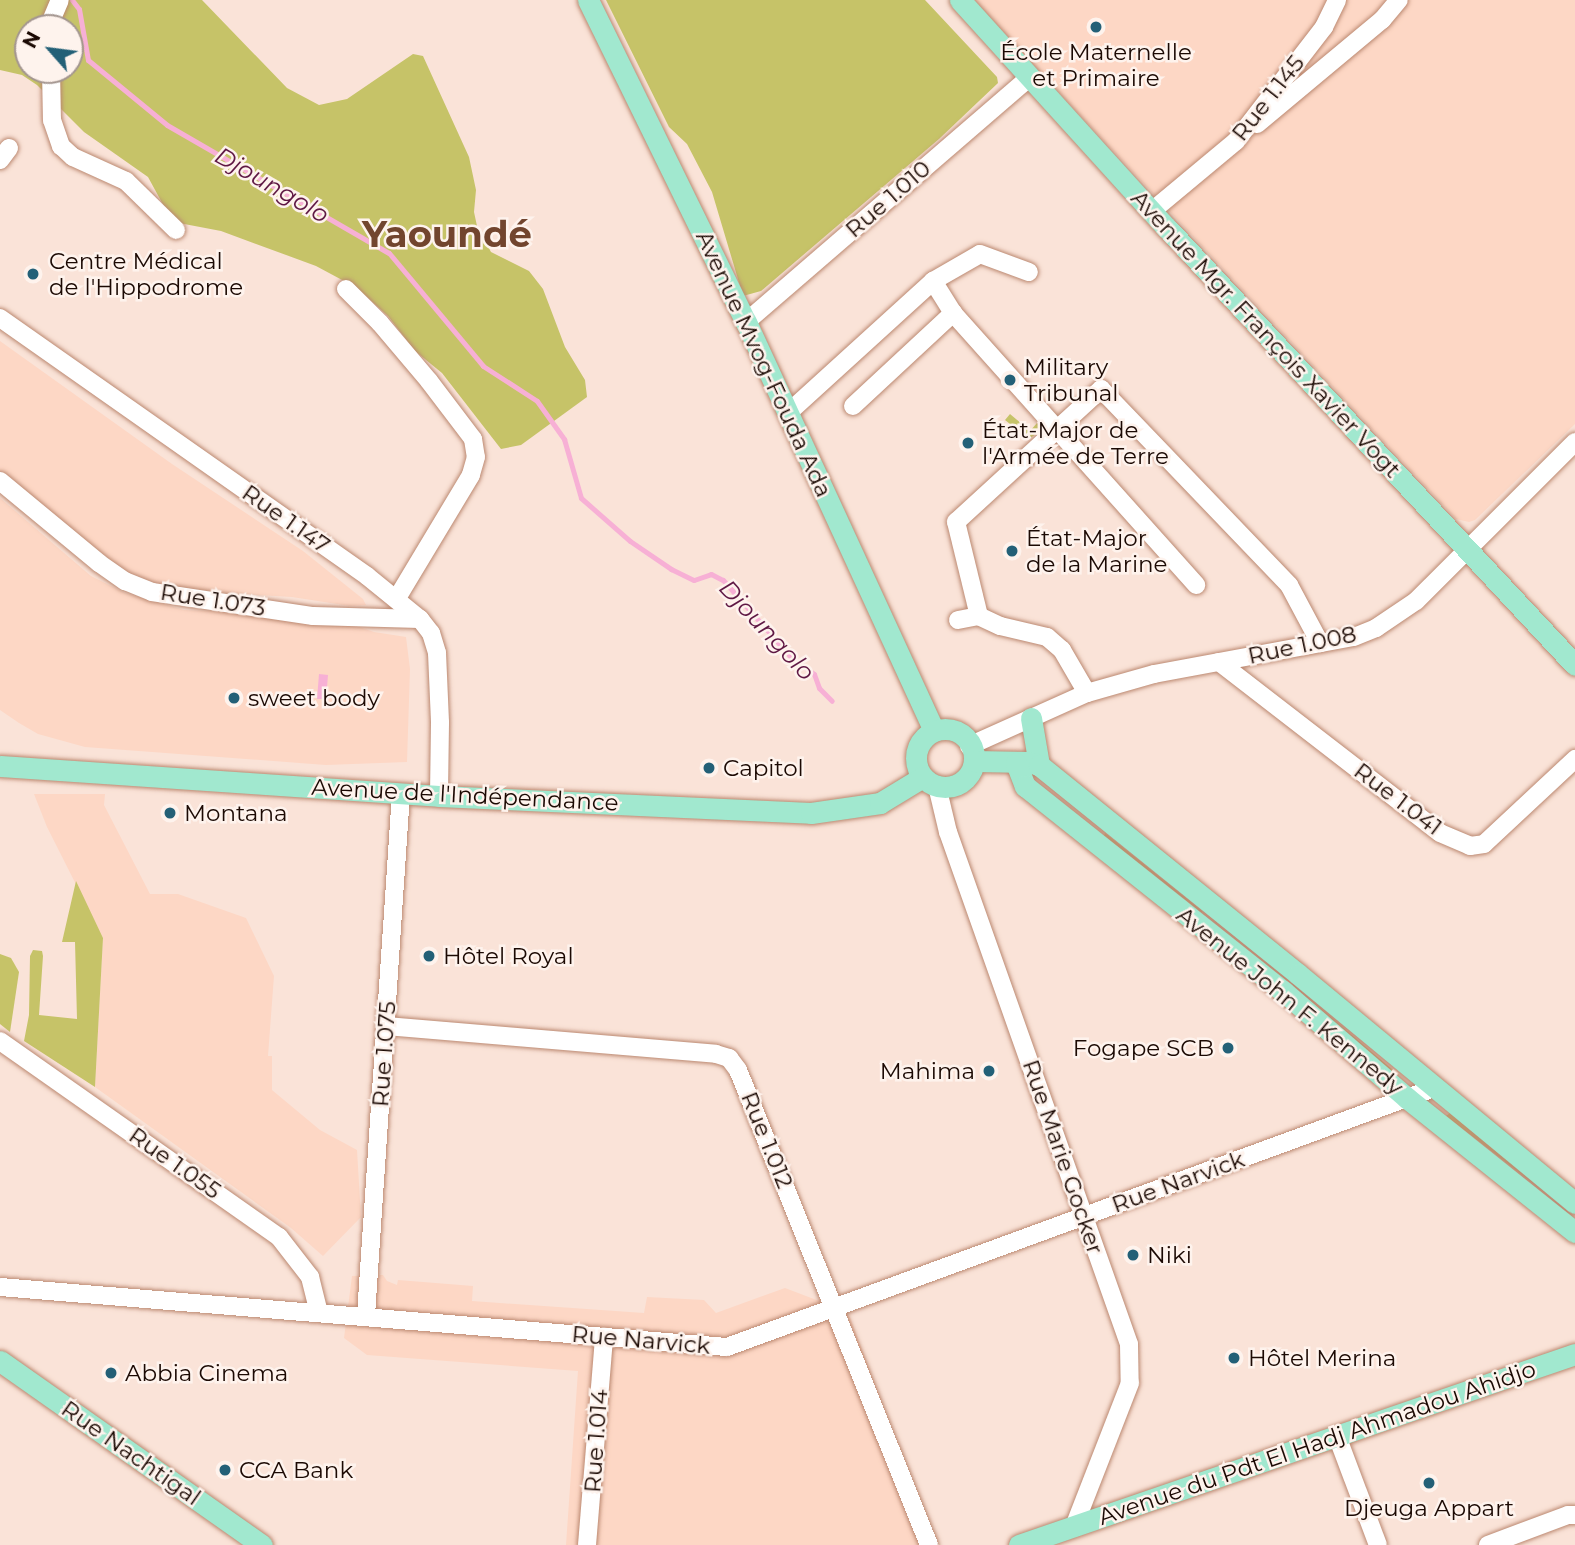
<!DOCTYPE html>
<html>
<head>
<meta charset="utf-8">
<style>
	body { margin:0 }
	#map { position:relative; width:1575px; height:1545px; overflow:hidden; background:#fae3d8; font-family:Montserrat,sans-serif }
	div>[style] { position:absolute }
	.built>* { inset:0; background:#fdd7c5 }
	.green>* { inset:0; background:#c6c368 }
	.water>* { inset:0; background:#f7b0d5 }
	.stream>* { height:5px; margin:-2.5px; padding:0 2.5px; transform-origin:2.5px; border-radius:2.5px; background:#f7b0d5 }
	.roads { filter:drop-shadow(0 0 2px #bb8870) drop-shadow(0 0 2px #bb8870) }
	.minor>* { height:18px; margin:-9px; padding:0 9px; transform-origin:9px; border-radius:9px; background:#fff }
	.major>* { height:21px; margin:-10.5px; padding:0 10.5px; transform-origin:10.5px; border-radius:10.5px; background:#a1e8cf }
	.major>.ring { margin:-10.5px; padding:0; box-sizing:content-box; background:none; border:21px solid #a1e8cf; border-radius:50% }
	.dots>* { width:19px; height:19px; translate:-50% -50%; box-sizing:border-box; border:4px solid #fef3ed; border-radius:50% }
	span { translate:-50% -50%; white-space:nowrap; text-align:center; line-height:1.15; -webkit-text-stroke:5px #fef3ed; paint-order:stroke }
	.poi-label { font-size:23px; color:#1b0903 }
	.left { translate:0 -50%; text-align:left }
	.right { translate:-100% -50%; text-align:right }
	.street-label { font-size:23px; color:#1b0903 }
	.water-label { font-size:24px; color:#5f1844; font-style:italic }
	.town-label { font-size:37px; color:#72452e; font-weight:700 }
	.north { position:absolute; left:14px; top:14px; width:70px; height:70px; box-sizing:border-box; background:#fef3ed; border:2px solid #a3958f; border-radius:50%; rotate:298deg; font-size:19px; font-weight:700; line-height:28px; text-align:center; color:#1b0903 }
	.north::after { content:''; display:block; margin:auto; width:24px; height:32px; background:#236077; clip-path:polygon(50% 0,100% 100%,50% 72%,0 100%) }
</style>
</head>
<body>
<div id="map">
	<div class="built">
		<div style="clip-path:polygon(973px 0,1575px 0,1575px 424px,1475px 520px,1469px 522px,1456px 519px)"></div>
		<div style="clip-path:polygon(0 341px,172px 464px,303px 551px,363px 599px,366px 605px,350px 606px,292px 597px,227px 593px,162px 585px,130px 574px,112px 561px,0 472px)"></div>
		<div style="clip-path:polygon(0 498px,91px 576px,125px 593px,184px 610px,291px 614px,339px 620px,374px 632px,406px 637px,410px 669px,407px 762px,326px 765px,85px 747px,38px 734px,19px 723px,0 710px)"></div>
		<div style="clip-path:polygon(34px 794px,105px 794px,104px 805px,150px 894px,178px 894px,246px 918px,274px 976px,268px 1056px,272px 1056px,272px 1090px,320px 1130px,357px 1150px,361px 1217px,323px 1256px,291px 1228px,95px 1087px,103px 938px,47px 827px)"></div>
		<div style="clip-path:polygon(383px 1275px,387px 1281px,397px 1285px,398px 1280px,473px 1286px,472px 1301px,644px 1313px,647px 1297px,704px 1300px,716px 1313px,785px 1288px,827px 1304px,850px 1317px,935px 1545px,566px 1545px,578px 1371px,367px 1355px,344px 1338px,352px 1276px)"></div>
	</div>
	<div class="green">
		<div style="clip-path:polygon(evenodd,0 0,202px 0,287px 88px,319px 105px,347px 99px,413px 54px,423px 56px,469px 157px,476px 190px,474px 212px,477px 226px,491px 252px,529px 271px,543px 289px,565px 347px,585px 380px,587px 397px,521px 445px,501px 449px,442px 373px,415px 351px,388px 316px,357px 288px,316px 266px,221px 231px,179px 223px,166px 210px,148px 177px,84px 132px,37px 85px,22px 75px,0 70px,0 0,28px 28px,70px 28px,70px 70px,28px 70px,28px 28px)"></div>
		<div style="clip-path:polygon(606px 0,925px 0,997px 77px,998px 83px,939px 139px,761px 291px,743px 296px,712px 192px,687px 144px,669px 127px)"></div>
		<div style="clip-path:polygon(1010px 414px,1030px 431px,1037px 423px,1043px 429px,1029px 439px,1005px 420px)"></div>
		<div style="clip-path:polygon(1105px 833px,1202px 911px,1202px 913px,1104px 836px)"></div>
		<div style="clip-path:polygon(76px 881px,103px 938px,95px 1087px,24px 1041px,29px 1015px,30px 956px,33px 950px,42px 951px,43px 956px,39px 1015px,77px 1019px,75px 942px,62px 942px)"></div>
		<div style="clip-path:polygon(0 954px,11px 958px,19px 972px,10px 1032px,0 1024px)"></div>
		<div style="clip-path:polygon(1298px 991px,1300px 991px,1394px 1071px,1391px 1071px)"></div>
		<div style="clip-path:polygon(1450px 1113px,1551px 1194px,1551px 1197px,1446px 1116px)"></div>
	</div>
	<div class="water">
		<div style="clip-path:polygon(319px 674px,328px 675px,326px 699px,317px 699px)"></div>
	</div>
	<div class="stream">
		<div style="left:72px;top:0;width:11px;rotate:52deg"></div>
		<div style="left:79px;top:9px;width:52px;rotate:80deg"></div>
		<div style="left:88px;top:60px;width:102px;rotate:39.4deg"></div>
		<div style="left:167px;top:125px;width:256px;rotate:30deg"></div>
		<div style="left:389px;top:253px;width:147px;rotate:50.2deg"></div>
		<div style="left:483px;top:366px;width:64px;rotate:32.9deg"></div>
		<div style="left:537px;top:401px;width:47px;rotate:54.6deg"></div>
		<div style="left:564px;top:439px;width:61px;rotate:73.9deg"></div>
		<div style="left:581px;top:498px;width:65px;rotate:41.3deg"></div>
		<div style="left:630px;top:541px;width:50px;rotate:34.3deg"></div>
		<div style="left:671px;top:569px;width:25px;rotate:26deg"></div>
		<div style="left:694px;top:580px;width:18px;rotate:-19deg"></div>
		<div style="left:711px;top:574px;width:13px;rotate:27deg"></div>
		<div style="left:723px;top:580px;width:101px;rotate:48.6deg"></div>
		<div style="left:790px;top:656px;width:30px;rotate:37deg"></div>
		<div style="left:814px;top:674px;width:15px;rotate:70deg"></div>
		<div style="left:819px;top:688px;width:18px;rotate:45deg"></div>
	</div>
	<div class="roads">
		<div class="minor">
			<div style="left:48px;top:28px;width:30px;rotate:-67deg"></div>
			<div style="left:51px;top:70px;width:50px;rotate:88.9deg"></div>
			<div style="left:52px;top:120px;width:28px;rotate:71deg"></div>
			<div style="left:61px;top:146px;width:16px;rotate:43deg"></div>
			<div style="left:73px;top:157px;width:58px;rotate:24.4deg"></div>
			<div style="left:126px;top:181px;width:70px;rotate:44.4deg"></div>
			<div style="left:1257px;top:124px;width:163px;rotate:-39.8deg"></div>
			<div style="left:1382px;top:20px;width:26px;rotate:-50deg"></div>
			<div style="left:0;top:160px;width:15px;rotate:-53deg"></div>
			<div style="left:1152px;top:211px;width:109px;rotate:-39.8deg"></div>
			<div style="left:1236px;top:141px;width:144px;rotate:-52.3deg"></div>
			<div style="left:1324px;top:27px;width:30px;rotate:-64deg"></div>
			<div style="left:933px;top:281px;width:38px;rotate:58deg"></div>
			<div style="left:953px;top:313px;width:365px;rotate:48.2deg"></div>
			<div style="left:346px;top:289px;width:48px;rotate:45deg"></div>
			<div style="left:380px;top:323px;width:76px;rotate:49.8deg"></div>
			<div style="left:429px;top:381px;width:73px;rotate:52.8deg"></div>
			<div style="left:473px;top:439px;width:18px;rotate:81deg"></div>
			<div style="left:476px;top:457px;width:19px;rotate:106deg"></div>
			<div style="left:471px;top:475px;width:144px;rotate:121deg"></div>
			<div style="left:0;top:318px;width:449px;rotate:35.1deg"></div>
			<div style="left:367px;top:576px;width:68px;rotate:39.1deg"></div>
			<div style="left:420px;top:619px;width:18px;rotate:52deg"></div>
			<div style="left:431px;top:633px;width:21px;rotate:73deg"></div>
			<div style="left:437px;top:653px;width:70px;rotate:87.5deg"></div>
			<div style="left:440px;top:723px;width:73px;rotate:90.8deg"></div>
			<div style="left:746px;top:322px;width:375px;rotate:-40.8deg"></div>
			<div style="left:853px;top:406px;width:137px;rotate:-42.9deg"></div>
			<div style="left:788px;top:413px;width:196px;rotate:-42.3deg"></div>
			<div style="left:933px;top:281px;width:54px;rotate:-29.9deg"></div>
			<div style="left:980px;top:254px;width:52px;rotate:20.2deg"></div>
			<div style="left:0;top:481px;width:129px;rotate:39.6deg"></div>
			<div style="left:99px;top:563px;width:32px;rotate:35deg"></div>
			<div style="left:125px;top:581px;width:29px;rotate:22deg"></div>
			<div style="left:152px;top:592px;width:163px;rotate:8.5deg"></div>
			<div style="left:313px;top:616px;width:107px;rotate:1.6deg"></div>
			<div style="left:958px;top:620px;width:21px;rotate:-11deg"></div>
			<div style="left:1219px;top:662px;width:279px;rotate:37.7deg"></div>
			<div style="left:1440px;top:833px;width:33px;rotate:23deg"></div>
			<div style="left:1470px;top:846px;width:14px;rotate:-8deg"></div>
			<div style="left:1484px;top:844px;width:125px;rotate:-43deg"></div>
			<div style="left:1087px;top:693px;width:50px;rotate:-120.2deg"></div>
			<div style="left:1062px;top:650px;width:20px;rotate:-139deg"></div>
			<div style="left:1047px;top:637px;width:48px;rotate:-166.8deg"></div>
			<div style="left:1000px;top:626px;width:23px;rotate:-155deg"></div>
			<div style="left:979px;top:616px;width:97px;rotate:-103.7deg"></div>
			<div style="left:956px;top:522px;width:197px;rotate:-42.5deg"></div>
			<div style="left:1101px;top:389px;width:272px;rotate:46.2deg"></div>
			<div style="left:1289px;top:585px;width:66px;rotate:61.9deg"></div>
			<div style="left:969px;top:746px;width:129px;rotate:-24.2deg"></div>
			<div style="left:1087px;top:693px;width:70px;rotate:-15.8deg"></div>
			<div style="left:1154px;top:674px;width:203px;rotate:-10.5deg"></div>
			<div style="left:1354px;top:637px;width:24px;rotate:-22deg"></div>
			<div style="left:1376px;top:628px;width:48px;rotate:-34deg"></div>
			<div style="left:1416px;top:601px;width:225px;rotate:-45deg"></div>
			<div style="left:937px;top:786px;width:47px;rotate:76.6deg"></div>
			<div style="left:948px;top:832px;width:543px;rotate:70.53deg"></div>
			<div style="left:1129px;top:1344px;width:39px;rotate:89deg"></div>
			<div style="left:1130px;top:1383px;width:155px;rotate:111.3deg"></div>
			<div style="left:386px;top:1026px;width:331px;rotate:4.8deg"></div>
			<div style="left:716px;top:1054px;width:14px;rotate:17deg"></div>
			<div style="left:729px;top:1058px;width:15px;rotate:53deg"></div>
			<div style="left:738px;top:1070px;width:512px;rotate:68.09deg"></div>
			<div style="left:0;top:1041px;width:341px;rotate:35.1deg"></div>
			<div style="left:279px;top:1237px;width:51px;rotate:52.2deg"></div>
			<div style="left:310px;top:1277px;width:36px;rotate:76deg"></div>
			<div style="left:0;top:1287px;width:729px;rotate:4.72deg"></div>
			<div style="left:727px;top:1347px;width:753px;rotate:-20.12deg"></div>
			<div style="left:366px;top:1315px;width:523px;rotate:-86.16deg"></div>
			<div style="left:1337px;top:1436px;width:116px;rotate:69.4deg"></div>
			<div style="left:587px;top:1545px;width:209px;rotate:-85.3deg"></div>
			<div style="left:1488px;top:1545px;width:85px;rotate:-20.6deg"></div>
			<div style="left:1568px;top:1515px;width:7px"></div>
		</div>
		<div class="major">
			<div style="left:588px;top:0;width:359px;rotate:63.9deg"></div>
			<div style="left:746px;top:322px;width:450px;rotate:65.3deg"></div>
			<div style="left:960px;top:0;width:309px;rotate:47.8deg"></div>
			<div style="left:1168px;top:229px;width:596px;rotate:46.97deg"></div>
			<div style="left:1031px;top:718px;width:48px;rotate:80.3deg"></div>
			<div class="ring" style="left:916px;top:729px;width:37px;height:37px"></div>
			<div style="left:974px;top:761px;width:55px;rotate:1deg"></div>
			<div style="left:1029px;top:762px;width:10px;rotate:17deg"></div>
			<div style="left:1039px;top:765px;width:333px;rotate:38.9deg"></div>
			<div style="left:1298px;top:974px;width:359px;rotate:39.6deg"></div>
			<div style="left:1016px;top:763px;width:25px;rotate:69deg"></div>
			<div style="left:1025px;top:786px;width:330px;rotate:38.5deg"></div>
			<div style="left:1283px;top:991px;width:164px;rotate:40.8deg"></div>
			<div style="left:1407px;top:1098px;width:215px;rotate:38.6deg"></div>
			<div style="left:0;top:766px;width:440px;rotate:3.9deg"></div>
			<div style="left:439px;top:796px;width:372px;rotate:2.6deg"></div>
			<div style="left:811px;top:813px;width:70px;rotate:-8.2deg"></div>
			<div style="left:880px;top:803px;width:50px;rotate:-31.2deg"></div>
			<div style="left:0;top:1361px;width:320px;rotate:35.1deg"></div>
			<div style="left:1019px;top:1545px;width:588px;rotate:-18.96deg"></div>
		</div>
	</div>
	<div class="dots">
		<div style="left:1096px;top:27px;background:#236077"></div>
		<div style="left:33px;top:274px;background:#236077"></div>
		<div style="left:1010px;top:380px;background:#236077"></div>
		<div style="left:968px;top:443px;background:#236077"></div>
		<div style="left:1012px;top:551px;background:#236077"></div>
		<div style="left:234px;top:698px;background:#236077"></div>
		<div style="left:709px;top:768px;background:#236077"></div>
		<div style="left:170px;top:813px;background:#236077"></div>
		<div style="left:429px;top:956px;background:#236077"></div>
		<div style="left:1228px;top:1048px;background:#236077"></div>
		<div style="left:989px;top:1071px;background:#236077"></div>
		<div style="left:1133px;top:1255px;background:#236077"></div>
		<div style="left:1234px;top:1358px;background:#236077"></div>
		<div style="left:111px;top:1373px;background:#236077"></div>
		<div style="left:225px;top:1470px;background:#236077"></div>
		<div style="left:1429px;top:1483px;background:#236077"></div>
	</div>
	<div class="poi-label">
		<span style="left:1096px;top:65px">École Maternelle<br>et Primaire</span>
		<span class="left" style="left:49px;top:274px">Centre Médical<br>de l'Hippodrome</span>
		<span class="left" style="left:1024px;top:380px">Military<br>Tribunal</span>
		<span class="left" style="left:982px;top:443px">État-Major de<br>l'Armée de Terre</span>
		<span class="left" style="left:1026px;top:551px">État-Major<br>de la Marine</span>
		<span class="left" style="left:248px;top:698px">sweet body</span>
		<span class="left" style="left:723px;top:768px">Capitol</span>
		<span class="left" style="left:184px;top:813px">Montana</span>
		<span class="left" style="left:443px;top:956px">Hôtel Royal</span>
		<span class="right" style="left:1214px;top:1048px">Fogape SCB</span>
		<span class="right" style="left:975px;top:1071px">Mahima</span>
		<span class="left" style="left:1147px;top:1255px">Niki</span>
		<span class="left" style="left:1248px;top:1358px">Hôtel Merina</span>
		<span class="left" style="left:125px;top:1373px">Abbia Cinema</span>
		<span class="left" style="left:239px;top:1470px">CCA Bank</span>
		<span style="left:1429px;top:1508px">Djeuga Appart</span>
	</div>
	<div class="street-label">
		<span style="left:1268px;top:98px;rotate:-52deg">Rue 1.145</span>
		<span style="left:888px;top:199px;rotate:-41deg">Rue 1.010</span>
		<span style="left:1266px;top:334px;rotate:47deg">Avenue Mgr. François Xavier Vogt</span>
		<span style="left:764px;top:364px;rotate:65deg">Avenue Mvog-Fouda Ada</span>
		<span style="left:286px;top:519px;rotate:35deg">Rue 1.147</span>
		<span style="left:213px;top:600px;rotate:9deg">Rue 1.073</span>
		<span style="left:1302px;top:645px;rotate:-12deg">Rue 1.008</span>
		<span style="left:465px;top:795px;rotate:3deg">Avenue de l'Indépendance</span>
		<span style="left:1398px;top:799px;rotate:37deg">Rue 1.041</span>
		<span style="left:1290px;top:1001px;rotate:39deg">Avenue John F. Kennedy</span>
		<span style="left:384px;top:1054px;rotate:-86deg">Rue 1.075</span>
		<span style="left:767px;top:1140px;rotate:68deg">Rue 1.012</span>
		<span style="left:1063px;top:1157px;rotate:71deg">Rue Marie Gocker</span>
		<span style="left:175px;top:1163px;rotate:35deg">Rue 1.055</span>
		<span style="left:1178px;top:1182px;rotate:-20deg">Rue Narvick</span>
		<span style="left:641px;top:1340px;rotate:5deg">Rue Narvick</span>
		<span style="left:596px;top:1441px;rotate:-86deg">Rue 1.014</span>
		<span style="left:1317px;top:1443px;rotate:-19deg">Avenue du Pdt El Hadj Ahmadou Ahidjo</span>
		<span style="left:131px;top:1453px;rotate:35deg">Rue Nachtigal</span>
	</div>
	<div class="water-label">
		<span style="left:272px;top:185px;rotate:30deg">Djoungolo</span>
		<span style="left:767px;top:630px;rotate:47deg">Djoungolo</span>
	</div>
	<div class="town-label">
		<span style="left:447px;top:234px">Yaoundé</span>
	</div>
	<div class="north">N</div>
</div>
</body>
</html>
